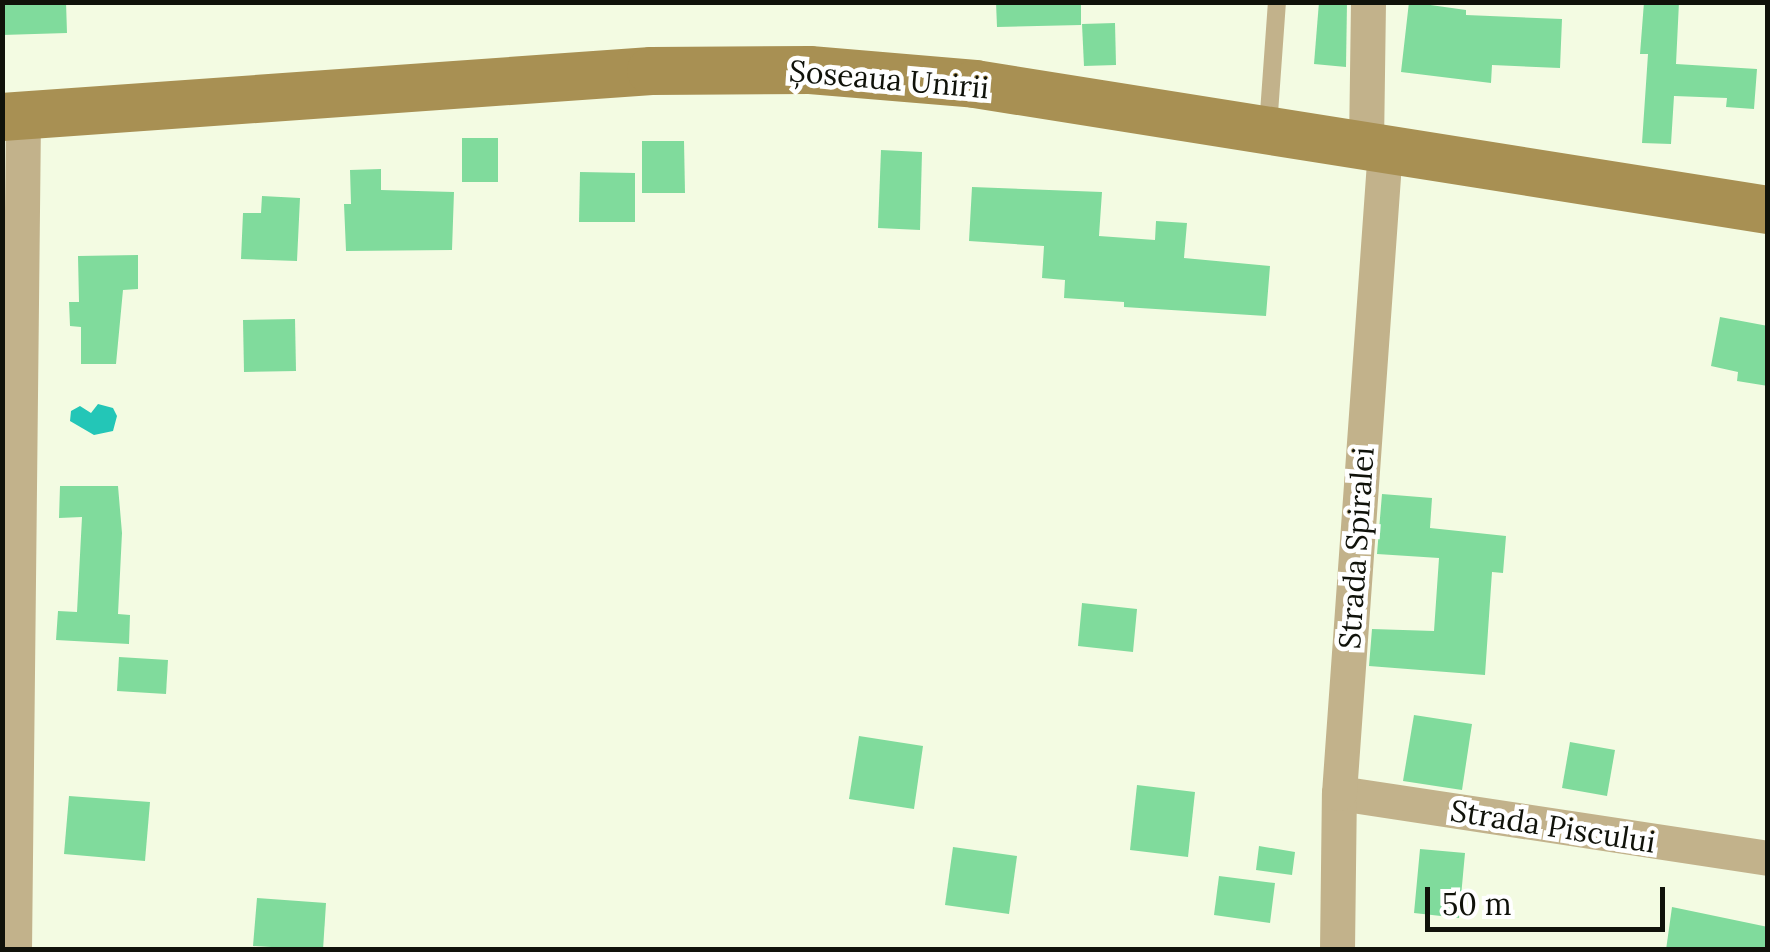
<!DOCTYPE html>
<html>
<head>
<meta charset="utf-8">
<style>
	body { margin:0 }
	#map { position:relative; width:1770px; height:952px; overflow:hidden; background:#f3fbe2; font-family:Lora,serif }
	div>[style] { position:absolute }
	.water>* { inset:0; background:#23c6b7 }
	.building>* { inset:0; background:#80db9c }
	.service>* { height:18px; margin:-9px; padding:0 9px; transform-origin:9px; border-radius:9px; background:#c2b28b }
	.minor>* { height:35px; margin:-17.5px; padding:0 17.5px; transform-origin:17.5px; border-radius:17.5px; background:#c2b28b }
	.secondary>* { height:48px; margin:-24px; padding:0 24px; transform-origin:24px; border-radius:24px; background:#a89053 }
	span { translate:-50% -50%; white-space:nowrap; text-align:center; line-height:1.15; -webkit-text-stroke:9px #fff; paint-order:stroke }
	.street-label { font-size:30px; color:#10120a }
	.frame { position:absolute; inset:0; border:5px solid #10120a; pointer-events:none }
	.scale { position:absolute; left:1425px; top:887px; width:240px; height:45px; box-sizing:border-box; border:5px solid #10120a; border-top:0; padding-left:12px; font-size:30px; line-height:35px; white-space:nowrap; color:#10120a; -webkit-text-stroke:8px #fff; paint-order:stroke }
</style>
</head>
<body>
<div id="map">
	<div class="water">
		<div style="clip-path:polygon(98px 404px,113px 408px,117px 416px,113px 431px,94px 435px,70px 421px,71px 411px,80px 406px,91px 413px)"></div>
	</div>
	<div class="building">
		<div style="clip-path:polygon(2px 2px,66px 2px,67px 33px,2px 35px)"></div>
		<div style="clip-path:polygon(996px 2px,1081px 2px,1081px 25px,997px 27px)"></div>
		<div style="clip-path:polygon(1319px 2px,1347px 2px,1346px 67px,1314px 64px)"></div>
		<div style="clip-path:polygon(1409px 2px,1466px 10px,1466px 15px,1562px 19px,1560px 68px,1492px 65px,1491px 83px,1401px 72px)"></div>
		<div style="clip-path:polygon(1644px 2px,1679px 2px,1676px 64px,1757px 69px,1754px 109px,1726px 107px,1727px 98px,1674px 96px,1671px 144px,1642px 143px,1648px 54px,1640px 54px)"></div>
		<div style="clip-path:polygon(1115px 23px,1116px 65px,1084px 66px,1082px 24px)"></div>
		<div style="clip-path:polygon(462px 138px,498px 138px,498px 182px,462px 182px)"></div>
		<div style="clip-path:polygon(642px 141px,684px 141px,685px 193px,642px 193px)"></div>
		<div style="clip-path:polygon(881px 150px,922px 152px,920px 230px,878px 228px)"></div>
		<div style="clip-path:polygon(381px 169px,381px 190px,454px 192px,452px 250px,346px 251px,344px 204px,351px 204px,350px 170px)"></div>
		<div style="clip-path:polygon(580px 172px,635px 173px,635px 222px,579px 222px)"></div>
		<div style="clip-path:polygon(972px 187px,1102px 192px,1099px 236px,1155px 240px,1156px 221px,1187px 223px,1184px 258px,1270px 266px,1266px 316px,1124px 307px,1124px 302px,1064px 298px,1065px 280px,1042px 278px,1044px 246px,969px 241px)"></div>
		<div style="clip-path:polygon(262px 196px,300px 198px,297px 261px,241px 259px,243px 213px,261px 213px)"></div>
		<div style="clip-path:polygon(138px 255px,138px 289px,123px 290px,116px 364px,81px 364px,81px 327px,70px 326px,69px 302px,79px 302px,78px 256px)"></div>
		<div style="clip-path:polygon(1720px 317px,1768px 326px,1768px 386px,1737px 381px,1738px 372px,1711px 366px)"></div>
		<div style="clip-path:polygon(295px 319px,296px 371px,244px 372px,243px 320px)"></div>
		<div style="clip-path:polygon(60px 486px,118px 486px,122px 533px,118px 614px,130px 615px,129px 644px,56px 640px,58px 611px,77px 612px,82px 517px,59px 518px)"></div>
		<div style="clip-path:polygon(1382px 494px,1432px 498px,1430px 528px,1506px 536px,1503px 573px,1492px 572px,1485px 675px,1369px 666px,1372px 629px,1434px 631px,1439px 558px,1377px 554px)"></div>
		<div style="clip-path:polygon(1082px 603px,1137px 609px,1133px 652px,1078px 646px)"></div>
		<div style="clip-path:polygon(119px 657px,168px 660px,166px 694px,117px 691px)"></div>
		<div style="clip-path:polygon(1414px 715px,1472px 724px,1462px 790px,1403px 781px)"></div>
		<div style="clip-path:polygon(859px 736px,923px 746px,914px 809px,849px 799px)"></div>
		<div style="clip-path:polygon(1570px 742px,1615px 750px,1607px 796px,1562px 788px)"></div>
		<div style="clip-path:polygon(1137px 785px,1195px 792px,1188px 857px,1130px 850px)"></div>
		<div style="clip-path:polygon(69px 796px,150px 802px,145px 861px,64px 854px)"></div>
		<div style="clip-path:polygon(1259px 846px,1295px 852px,1292px 875px,1256px 870px)"></div>
		<div style="clip-path:polygon(953px 847px,1017px 856px,1009px 914px,945px 905px)"></div>
		<div style="clip-path:polygon(1420px 849px,1465px 853px,1459px 918px,1414px 913px)"></div>
		<div style="clip-path:polygon(1219px 876px,1275px 883px,1270px 923px,1214px 915px)"></div>
		<div style="clip-path:polygon(257px 898px,326px 903px,323px 950px,253px 946px)"></div>
		<div style="clip-path:polygon(1672px 907px,1768px 927px,1768px 950px,1666px 950px)"></div>
	</div>
	<div class="service">
		<div style="left:1268px;top:127px;width:125px;rotate:-85.9deg"></div>
	</div>
	<div class="minor">
		<div style="left:1366px;top:145px;width:143px;rotate:-89.2deg"></div>
		<div style="left:1339px;top:793px;width:434px;rotate:8.6deg"></div>
		<div style="left:14px;top:950px;width:834px;rotate:-89.38deg"></div>
		<div style="left:1337px;top:950px;width:157px;rotate:-89.3deg"></div>
		<div style="left:1339px;top:793px;width:647px;rotate:-85.92deg"></div>
	</div>
	<div class="secondary">
		<div style="left:2px;top:117px;width:651px;rotate:-4.05deg"></div>
		<div style="left:651px;top:71px;width:159px;rotate:-0.4deg"></div>
		<div style="left:810px;top:70px;width:166px;rotate:4.8deg"></div>
		<div style="left:975px;top:84px;width:803px;rotate:9.03deg"></div>
	</div>
	<div class="street-label">
		<span style="left:889px;top:79px;rotate:5deg">Șoseaua Unirii</span>
		<span style="left:1356px;top:548px;rotate:-86deg">Strada Spiralei</span>
		<span style="left:1553px;top:826px;rotate:9deg">Strada Piscului</span>
	</div>
	<div class="frame"></div>
	<div class="scale">50 m</div>
</div>
</body>
</html>
